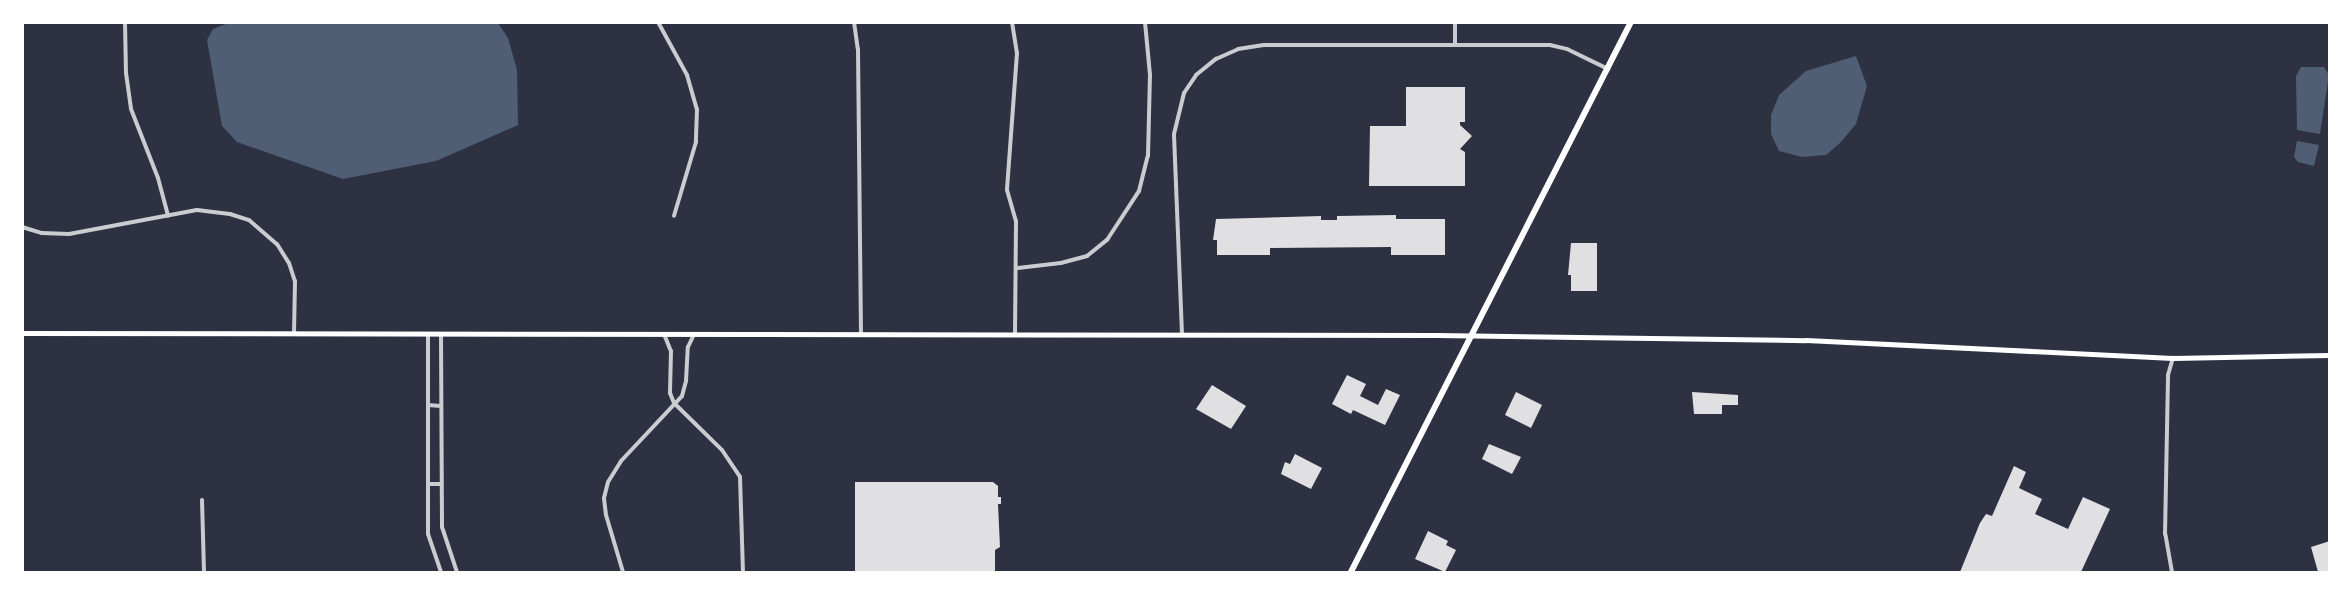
<!DOCTYPE html>
<html>
<head>
<meta charset="utf-8">
<style>
	body { margin:0 }
	#map { position:relative; width:2352px; height:595px; overflow:hidden; background:#2d3142; font-family:Ubuntu,sans-serif }
	div>[style] { position:absolute }
	.water>* { inset:0; background:#4f5d75 }
	.building>* { inset:0; background:#e0e0e3 }
	.minor>* { height:4px; margin:-2px; padding:0 2px; transform-origin:2px; border-radius:2px; background:#caccd0 }
	.secondary>* { height:5px; margin:-2.5px; padding:0 2.5px; transform-origin:2.5px; border-radius:2.5px; background:#fff }
	.primary>* { height:5.5px; margin:-2.75px; padding:0 2.75px; transform-origin:2.75px; border-radius:2.75px; background:#fff }
	span { translate:-50% -50%; white-space:nowrap; text-align:center; line-height:1.15; -webkit-text-stroke:4px #fff; paint-order:stroke }
	.frame { position:absolute; inset:0; border:24px solid #fff; pointer-events:none }
</style>
</head>
<body>
<div id="map">
	<div class="water">
		<div style="clip-path:polygon(248px 23px,498px 23px,508px 38px,517px 70px,518px 125px,436px 161px,343px 179px,237px 142px,222px 126px,207px 40px,213px 29px,226px 24px)"></div>
		<div style="clip-path:polygon(1856px 56px,1867px 86px,1856px 124px,1841px 142px,1826px 155px,1802px 157px,1779px 151px,1771px 134px,1771px 115px,1779px 95px,1806px 71px)"></div>
		<div style="clip-path:polygon(2301px 67px,2324px 67px,2329px 75px,2320px 134px,2297px 130px,2296px 76px)"></div>
		<div style="clip-path:polygon(2297px 141px,2319px 145px,2314px 166px,2298px 162px,2294px 157px)"></div>
	</div>
	<div class="building">
		<div style="clip-path:polygon(1406px 87px,1465px 87px,1465px 122px,1460px 122px,1460px 125px,1472px 136px,1460px 149px,1465px 152px,1465px 186px,1369px 186px,1370px 126px,1406px 126px)"></div>
		<div style="clip-path:polygon(1396px 215px,1396px 219px,1445px 219px,1445px 255px,1391px 255px,1391px 247px,1270px 248px,1270px 255px,1217px 255px,1217px 240px,1213px 240px,1216px 219px,1321px 216px,1321px 220px,1337px 220px,1337px 216px)"></div>
		<div style="clip-path:polygon(1571px 243px,1597px 243px,1597px 291px,1571px 291px,1571px 275px,1568px 275px)"></div>
		<div style="clip-path:polygon(1347px 375px,1366px 384px,1360px 396px,1378px 405px,1386px 389px,1400px 395px,1385px 425px,1353px 410px,1351px 414px,1332px 404px)"></div>
		<div style="clip-path:polygon(1212px 385px,1246px 406px,1231px 429px,1196px 409px)"></div>
		<div style="clip-path:polygon(1516px 392px,1542px 405px,1531px 428px,1505px 415px)"></div>
		<div style="clip-path:polygon(1692px 392px,1738px 395px,1738px 405px,1722px 405px,1722px 414px,1694px 414px)"></div>
		<div style="clip-path:polygon(1489px 444px,1521px 457px,1512px 474px,1482px 459px)"></div>
		<div style="clip-path:polygon(1295px 454px,1322px 468px,1311px 489px,1281px 474px,1285px 462px,1290px 464px)"></div>
		<div style="clip-path:polygon(2014px 466px,2026px 472px,2019px 488px,2042px 499px,2035px 514px,2068px 529px,2083px 497px,2110px 509px,2081px 572px,1960px 572px,1980px 523px,1986px 514px,1992px 516px)"></div>
		<div style="clip-path:polygon(855px 482px,993px 482px,998px 486px,998px 497px,1001px 497px,1001px 504px,998px 504px,1000px 547px,995px 550px,995px 572px,855px 572px)"></div>
		<div style="clip-path:polygon(1428px 531px,1448px 541px,1446px 545px,1456px 550px,1445px 572px,1415px 559px)"></div>
		<div style="clip-path:polygon(2330px 541px,2330px 572px,2318px 572px,2311px 547px)"></div>
	</div>
	<div class="minor">
		<div style="left:125px;top:22px;width:51px;rotate:88.9deg"></div>
		<div style="left:126px;top:73px;width:36px;rotate:82deg"></div>
		<div style="left:131px;top:109px;width:74px;rotate:68.6deg"></div>
		<div style="left:158px;top:178px;width:39px;rotate:75deg"></div>
		<div style="left:658px;top:22px;width:60px;rotate:61.3deg"></div>
		<div style="left:687px;top:75px;width:35px;rotate:74deg"></div>
		<div style="left:697px;top:109px;width:33px;rotate:92deg"></div>
		<div style="left:696px;top:142px;width:77px;rotate:106.6deg"></div>
		<div style="left:854px;top:22px;width:27px;rotate:82deg"></div>
		<div style="left:858px;top:49px;width:284px;rotate:89.4deg"></div>
		<div style="left:1012px;top:22px;width:31px;rotate:81deg"></div>
		<div style="left:1017px;top:53px;width:137px;rotate:94.2deg"></div>
		<div style="left:1007px;top:190px;width:32px;rotate:74deg"></div>
		<div style="left:1016px;top:221px;width:112px;rotate:90.5deg"></div>
		<div style="left:1455px;top:45px;width:23px;rotate:-90deg"></div>
		<div style="left:22px;top:227px;width:21px;rotate:17deg"></div>
		<div style="left:42px;top:233px;width:27px;rotate:2deg"></div>
		<div style="left:69px;top:234px;width:130px;rotate:-10.6deg"></div>
		<div style="left:197px;top:210px;width:33px;rotate:7deg"></div>
		<div style="left:230px;top:214px;width:20px;rotate:18deg"></div>
		<div style="left:249px;top:220px;width:37px;rotate:41deg"></div>
		<div style="left:277px;top:244px;width:22px;rotate:58deg"></div>
		<div style="left:289px;top:263px;width:19px;rotate:72deg"></div>
		<div style="left:295px;top:281px;width:52px;rotate:91.1deg"></div>
		<div style="left:1018px;top:268px;width:43px;rotate:-6.6deg"></div>
		<div style="left:1061px;top:263px;width:27px;rotate:-15deg"></div>
		<div style="left:1087px;top:256px;width:26px;rotate:-39deg"></div>
		<div style="left:1107px;top:240px;width:59px;rotate:-56.9deg"></div>
		<div style="left:1139px;top:191px;width:36px;rotate:-76deg"></div>
		<div style="left:1148px;top:156px;width:81px;rotate:-88.6deg"></div>
		<div style="left:1150px;top:75px;width:53px;rotate:-95.4deg"></div>
		<div style="left:664px;top:334px;width:18px;rotate:68deg"></div>
		<div style="left:671px;top:351px;width:42px;rotate:91.4deg"></div>
		<div style="left:670px;top:393px;width:11px;rotate:68deg"></div>
		<div style="left:674px;top:403px;width:67px;rotate:44.4deg"></div>
		<div style="left:722px;top:450px;width:32px;rotate:56deg"></div>
		<div style="left:740px;top:477px;width:95px;rotate:88.2deg"></div>
		<div style="left:1182px;top:334px;width:200px;rotate:-92.3deg"></div>
		<div style="left:1174px;top:134px;width:42px;rotate:-76.3deg"></div>
		<div style="left:1184px;top:93px;width:22px;rotate:-56deg"></div>
		<div style="left:1196px;top:75px;width:26px;rotate:-39deg"></div>
		<div style="left:1216px;top:59px;width:24px;rotate:-24deg"></div>
		<div style="left:1238px;top:49px;width:26px;rotate:-9deg"></div>
		<div style="left:1264px;top:45px;width:286px"></div>
		<div style="left:1550px;top:45px;width:17px;rotate:13deg"></div>
		<div style="left:1567px;top:49px;width:46px;rotate:26deg"></div>
		<div style="left:428px;top:335px;width:199px;rotate:90deg"></div>
		<div style="left:428px;top:534px;width:40px;rotate:71.1deg"></div>
		<div style="left:441px;top:335px;width:192px;rotate:89.7deg"></div>
		<div style="left:442px;top:527px;width:47px;rotate:71.6deg"></div>
		<div style="left:428px;top:405px;width:13px;rotate:4deg"></div>
		<div style="left:428px;top:484px;width:13px"></div>
		<div style="left:202px;top:500px;width:72px;rotate:88.4deg"></div>
		<div style="left:623px;top:572px;width:59px;rotate:-106.6deg"></div>
		<div style="left:606px;top:515px;width:17px;rotate:-97deg"></div>
		<div style="left:604px;top:498px;width:16px;rotate:-76deg"></div>
		<div style="left:608px;top:482px;width:25px;rotate:-58deg"></div>
		<div style="left:621px;top:461px;width:89px;rotate:-46.8deg"></div>
		<div style="left:682px;top:396px;width:16px;rotate:-75deg"></div>
		<div style="left:686px;top:381px;width:34px;rotate:-87deg"></div>
		<div style="left:688px;top:347px;width:14px;rotate:-65deg"></div>
		<div style="left:2172px;top:572px;width:39px;rotate:-100deg"></div>
		<div style="left:2165px;top:534px;width:159px;rotate:-88.9deg"></div>
		<div style="left:2168px;top:375px;width:18px;rotate:-74deg"></div>
	</div>
	<div class="secondary">
		<div style="left:22px;top:333px;width:1415px;rotate:0.08deg"></div>
		<div style="left:1437px;top:335px;width:369px;rotate:0.8deg"></div>
		<div style="left:1806px;top:340px;width:367px;rotate:2.8deg"></div>
		<div style="left:2173px;top:358px;width:157px;rotate:-1.1deg"></div>
	</div>
	<div class="primary">
		<div style="left:1351px;top:572px;width:617px;rotate:-63.02deg"></div>
	</div>
	<div class="frame"></div>
</div>
</body>
</html>
